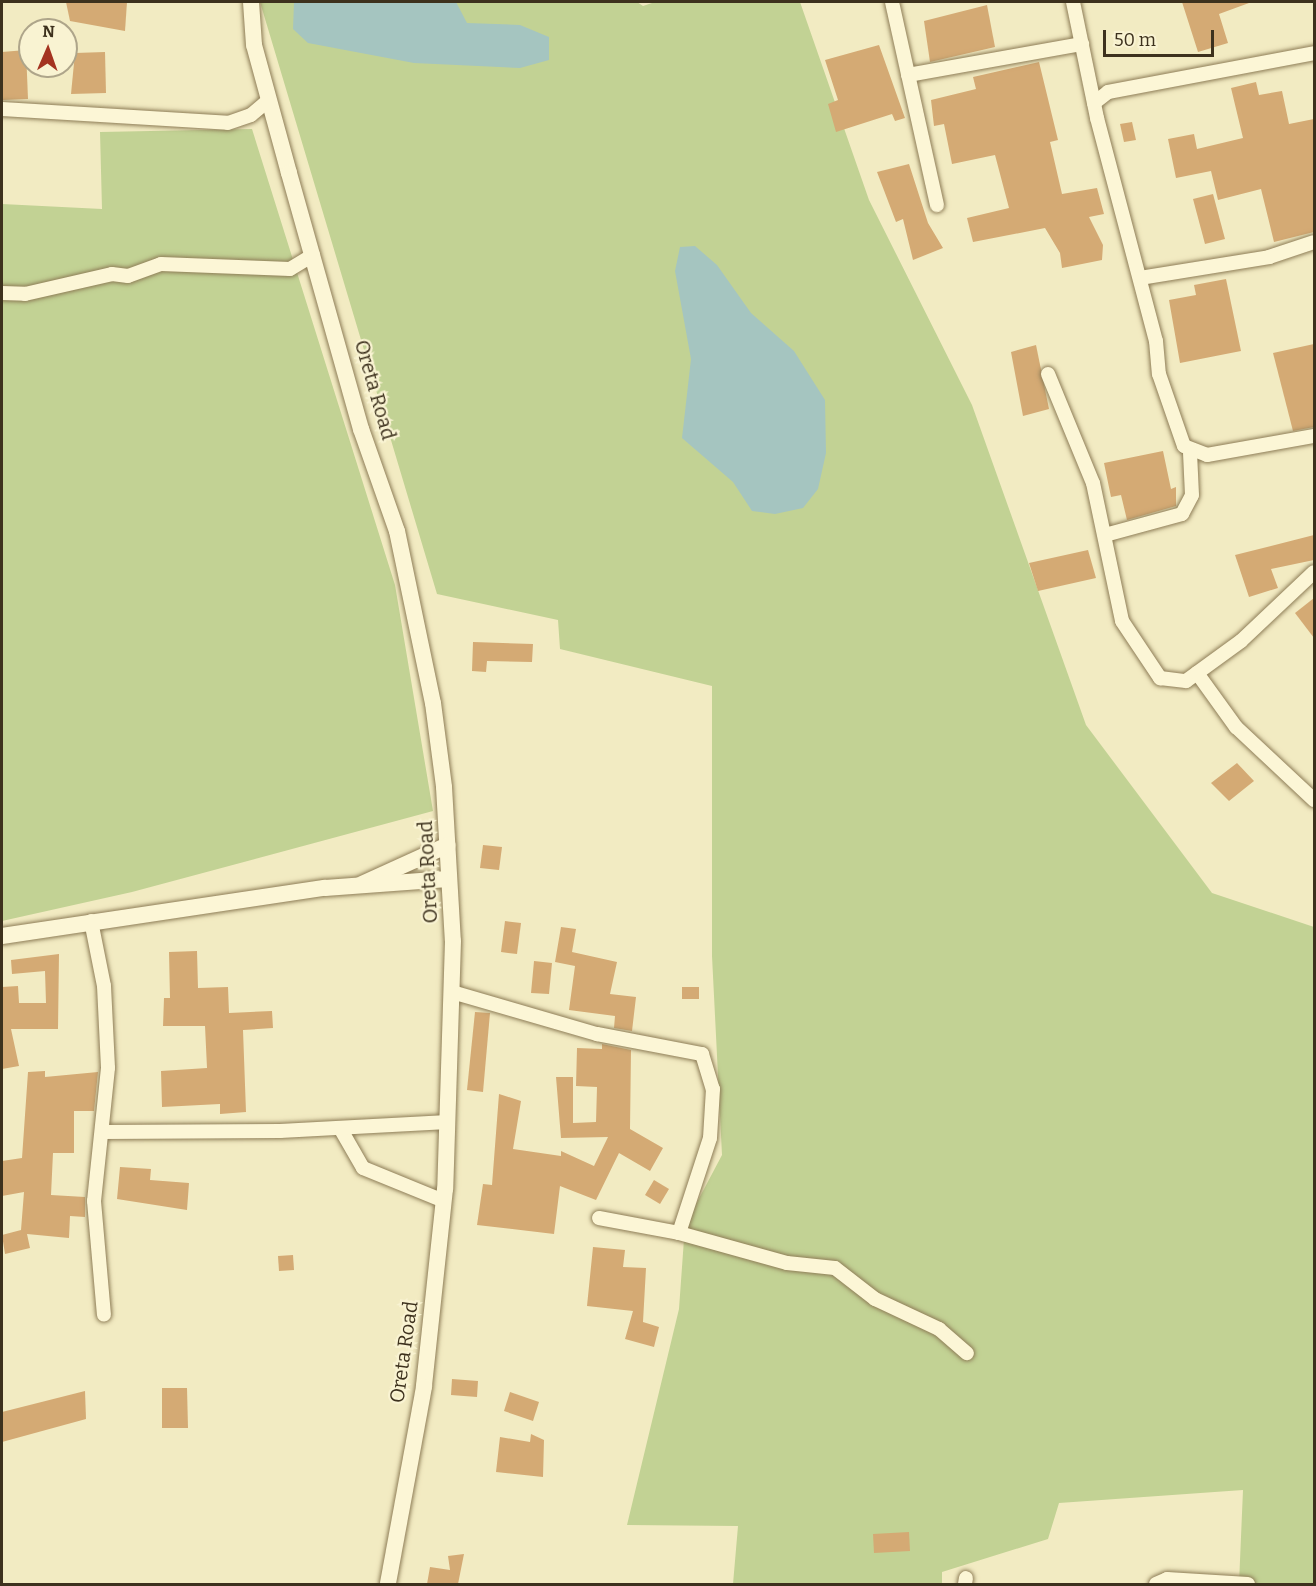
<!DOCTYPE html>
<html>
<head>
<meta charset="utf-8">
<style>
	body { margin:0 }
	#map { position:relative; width:1316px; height:1586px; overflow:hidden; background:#f2ebc2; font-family:Bitter,serif }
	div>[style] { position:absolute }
	.green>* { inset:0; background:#c2d294 }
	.water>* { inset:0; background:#a5c5c0 }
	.building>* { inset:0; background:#d4aa74 }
	.roads { filter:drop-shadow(0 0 2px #8e7d57) drop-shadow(0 0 2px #8e7d57) }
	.minor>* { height:14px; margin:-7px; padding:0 7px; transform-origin:7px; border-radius:7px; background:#fcf6d6 }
	.tertiary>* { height:16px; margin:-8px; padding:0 8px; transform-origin:8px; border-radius:8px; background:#fcf6d6 }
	span { translate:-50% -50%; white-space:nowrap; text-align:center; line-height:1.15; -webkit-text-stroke:4.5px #f9f3d2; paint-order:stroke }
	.street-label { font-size:20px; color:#3d311d }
	.frame { position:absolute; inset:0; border:3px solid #3d311d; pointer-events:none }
	.north { position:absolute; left:18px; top:18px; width:60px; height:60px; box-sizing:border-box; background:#f9f3d2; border:2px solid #aea58a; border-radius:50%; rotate:2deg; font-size:16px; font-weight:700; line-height:24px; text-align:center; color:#3d311d }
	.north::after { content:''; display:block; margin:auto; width:21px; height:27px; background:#a43320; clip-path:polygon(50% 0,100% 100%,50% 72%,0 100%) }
	.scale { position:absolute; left:1103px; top:30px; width:111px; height:27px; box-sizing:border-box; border:3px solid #3d311d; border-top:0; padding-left:8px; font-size:18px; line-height:21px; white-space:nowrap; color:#3d311d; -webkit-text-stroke:4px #f9f3d2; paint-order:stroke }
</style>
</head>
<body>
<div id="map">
	<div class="green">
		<div style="clip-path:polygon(260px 2px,637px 2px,643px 6px,655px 2px,800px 2px,869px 200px,972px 405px,1086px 725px,1212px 893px,1314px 927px,1314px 1584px,1239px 1584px,1243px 1490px,1059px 1503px,1048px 1539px,942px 1572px,942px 1584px,733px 1584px,738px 1526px,627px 1525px,679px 1309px,685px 1225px,722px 1155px,712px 956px,712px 686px,560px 649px,558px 620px,437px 594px)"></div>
		<div style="clip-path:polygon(252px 129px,395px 585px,433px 811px,132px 892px,2px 921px,2px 204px,102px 209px,100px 132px)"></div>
	</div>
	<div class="water">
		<div style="clip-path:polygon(294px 2px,456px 2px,467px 23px,520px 25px,549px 37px,549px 60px,520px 68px,414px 63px,308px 43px,293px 29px)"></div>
		<div style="clip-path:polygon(695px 246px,717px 265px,751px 313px,794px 351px,825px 400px,826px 453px,818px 489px,803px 508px,775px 514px,752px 511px,733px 482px,682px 438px,691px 359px,675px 271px,680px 247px)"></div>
	</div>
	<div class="building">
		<div style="clip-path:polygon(66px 2px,127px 2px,125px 31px,70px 21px)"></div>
		<div style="clip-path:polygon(1182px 2px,1249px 2px,1249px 3px,1219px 14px,1228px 43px,1198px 52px)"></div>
		<div style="clip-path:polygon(987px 5px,995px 47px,930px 62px,924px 21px)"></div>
		<div style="clip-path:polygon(879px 45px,905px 118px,895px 121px,892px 114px,836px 132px,828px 104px,838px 100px,825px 60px)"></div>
		<div style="clip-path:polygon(26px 50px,28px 99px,2px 100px,2px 52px)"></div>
		<div style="clip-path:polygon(105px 52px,106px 93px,71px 94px,75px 53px)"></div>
		<div style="clip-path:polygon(1039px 62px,1058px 140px,1050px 142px,1062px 194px,1097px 188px,1104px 214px,1089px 217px,1103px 245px,1102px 260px,1062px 268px,1060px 253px,1045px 228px,973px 242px,967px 218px,1009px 208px,995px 155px,952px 164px,944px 124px,934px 126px,931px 100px,976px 89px,973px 77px)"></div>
		<div style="clip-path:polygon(1256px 82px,1259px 95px,1282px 91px,1289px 124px,1314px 119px,1314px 232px,1274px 242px,1261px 189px,1218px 200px,1211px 171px,1176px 178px,1168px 139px,1194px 134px,1197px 149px,1243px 138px,1231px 88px)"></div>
		<div style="clip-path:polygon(1132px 122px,1136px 140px,1124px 142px,1120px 124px)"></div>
		<div style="clip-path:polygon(909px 164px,928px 223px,943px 248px,913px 260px,903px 219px,896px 222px,877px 172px)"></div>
		<div style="clip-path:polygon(1213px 194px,1225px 239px,1205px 244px,1193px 199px)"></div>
		<div style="clip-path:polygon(1226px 279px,1241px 351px,1180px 363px,1169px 300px,1196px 295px,1194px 285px)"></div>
		<div style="clip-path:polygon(1314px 344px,1314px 427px,1293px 431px,1273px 353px)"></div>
		<div style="clip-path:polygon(1036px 345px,1049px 409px,1023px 416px,1011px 352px)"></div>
		<div style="clip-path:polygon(1163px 451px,1171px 489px,1176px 487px,1176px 506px,1127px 520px,1121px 495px,1111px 497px,1104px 463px)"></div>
		<div style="clip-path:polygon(1314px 535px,1314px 560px,1271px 569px,1278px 588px,1249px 597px,1235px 555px)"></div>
		<div style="clip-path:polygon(1088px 550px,1096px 578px,1038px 591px,1029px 563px)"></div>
		<div style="clip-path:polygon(1314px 598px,1314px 638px,1295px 613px)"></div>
		<div style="clip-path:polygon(473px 642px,533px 644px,532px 662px,487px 661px,486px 672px,472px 671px)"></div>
		<div style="clip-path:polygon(1237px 763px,1254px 781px,1229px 801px,1211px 783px)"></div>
		<div style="clip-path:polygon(483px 845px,502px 847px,499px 870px,480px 868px)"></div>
		<div style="clip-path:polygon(505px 921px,521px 923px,517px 954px,501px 952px)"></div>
		<div style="clip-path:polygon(561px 927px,576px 929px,572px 952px,617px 962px,610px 994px,636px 997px,632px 1031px,614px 1028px,615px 1016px,569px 1010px,575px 966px,555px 962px)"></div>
		<div style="clip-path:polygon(197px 951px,198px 988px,228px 987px,229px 1013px,272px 1011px,273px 1028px,243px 1030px,246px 1112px,220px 1114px,220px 1104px,162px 1107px,161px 1071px,207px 1068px,205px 1026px,163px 1026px,164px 998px,170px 998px,169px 952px)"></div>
		<div style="clip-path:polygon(59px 954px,58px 1029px,11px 1029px,19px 1066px,2px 1069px,2px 987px,18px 986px,19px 1003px,46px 1003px,45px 971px,12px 974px,11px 960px)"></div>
		<div style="clip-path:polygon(534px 961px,552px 963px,549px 994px,531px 993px)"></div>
		<div style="clip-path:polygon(682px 987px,699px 987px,699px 999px,682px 999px)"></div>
		<div style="clip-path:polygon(475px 1012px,490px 1013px,483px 1092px,467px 1090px)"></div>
		<div style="clip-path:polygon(602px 1044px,631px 1050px,630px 1129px,663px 1148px,650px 1171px,619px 1153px,596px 1200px,560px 1186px,554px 1234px,477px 1225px,483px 1184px,492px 1185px,499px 1094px,521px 1101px,513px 1149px,561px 1156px,561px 1151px,594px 1166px,608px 1137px,561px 1138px,556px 1077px,573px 1077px,573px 1123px,596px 1122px,597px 1087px,576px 1086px,577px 1048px,602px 1049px)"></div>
		<div style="clip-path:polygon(45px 1071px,45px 1077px,98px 1072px,94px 1111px,74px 1111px,74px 1153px,53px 1153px,51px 1195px,85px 1197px,85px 1217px,70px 1216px,69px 1238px,27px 1234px,30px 1248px,5px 1254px,2px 1235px,21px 1230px,24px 1192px,2px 1196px,2px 1161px,22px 1158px,28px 1072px)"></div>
		<div style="clip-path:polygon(120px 1167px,151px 1169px,150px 1180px,189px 1183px,187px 1210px,117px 1199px)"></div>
		<div style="clip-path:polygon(654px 1180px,669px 1189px,660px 1204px,645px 1195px)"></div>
		<div style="clip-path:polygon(593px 1247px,625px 1250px,623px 1267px,646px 1268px,643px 1322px,659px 1327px,654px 1347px,625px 1339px,633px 1311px,587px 1306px)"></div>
		<div style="clip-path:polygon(293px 1255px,294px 1270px,279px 1271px,278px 1256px)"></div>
		<div style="clip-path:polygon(452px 1379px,478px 1381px,477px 1397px,451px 1395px)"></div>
		<div style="clip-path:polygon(162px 1388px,187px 1388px,188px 1428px,162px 1428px)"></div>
		<div style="clip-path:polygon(85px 1391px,86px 1419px,2px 1442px,2px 1412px)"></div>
		<div style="clip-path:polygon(510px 1392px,539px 1402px,533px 1421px,504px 1411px)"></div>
		<div style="clip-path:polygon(531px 1434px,544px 1440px,543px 1477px,496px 1472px,500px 1437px,530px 1442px)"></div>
		<div style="clip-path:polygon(909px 1532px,910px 1551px,874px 1553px,873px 1534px)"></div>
		<div style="clip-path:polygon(464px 1554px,458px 1584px,427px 1584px,430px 1567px,450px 1570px,448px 1556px)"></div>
	</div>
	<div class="roads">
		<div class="minor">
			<div style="left:892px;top:2px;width:208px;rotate:77.5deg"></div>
			<div style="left:1073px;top:2px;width:118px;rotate:78.3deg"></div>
			<div style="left:1097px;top:118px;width:231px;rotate:75.2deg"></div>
			<div style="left:1156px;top:341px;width:33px;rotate:85deg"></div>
			<div style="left:1159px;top:374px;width:76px;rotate:70.9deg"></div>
			<div style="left:1184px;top:446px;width:25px;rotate:21deg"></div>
			<div style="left:1207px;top:455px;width:109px;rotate:-10.1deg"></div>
			<div style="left:908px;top:75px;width:177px;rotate:-10.1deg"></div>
			<div style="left:1094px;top:103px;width:18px;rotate:-38deg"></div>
			<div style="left:1108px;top:92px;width:210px;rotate:-10.7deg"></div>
			<div style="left:2px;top:109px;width:226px;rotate:3.5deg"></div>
			<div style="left:228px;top:123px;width:24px;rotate:-19deg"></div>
			<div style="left:251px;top:115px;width:23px;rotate:-40deg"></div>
			<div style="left:1140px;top:278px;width:131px;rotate:-9.2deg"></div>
			<div style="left:1269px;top:257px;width:47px;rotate:-18.4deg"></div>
			<div style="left:2px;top:293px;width:23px;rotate:2deg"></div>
			<div style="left:25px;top:294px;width:89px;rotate:-12.9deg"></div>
			<div style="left:112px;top:274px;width:16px;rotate:7deg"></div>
			<div style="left:128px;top:276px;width:35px;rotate:-20deg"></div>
			<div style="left:161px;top:264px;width:129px;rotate:2.2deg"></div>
			<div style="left:290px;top:269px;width:27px;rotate:-31deg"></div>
			<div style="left:1048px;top:374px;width:118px;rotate:67.6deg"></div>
			<div style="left:1093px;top:483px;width:141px;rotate:78.1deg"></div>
			<div style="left:1122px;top:621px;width:69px;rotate:56.3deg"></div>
			<div style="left:1160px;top:678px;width:26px;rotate:7deg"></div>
			<div style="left:1186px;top:681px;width:68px;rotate:-36deg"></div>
			<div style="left:1241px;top:641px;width:100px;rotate:-43.4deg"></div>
			<div style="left:1105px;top:535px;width:80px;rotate:-15.3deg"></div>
			<div style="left:1182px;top:514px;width:21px;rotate:-62deg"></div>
			<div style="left:1192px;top:495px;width:42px;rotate:-92.7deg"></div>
			<div style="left:1197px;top:673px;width:67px;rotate:54.2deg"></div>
			<div style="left:1236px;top:727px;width:107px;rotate:43.1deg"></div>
			<div style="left:91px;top:921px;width:66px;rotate:78.7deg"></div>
			<div style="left:104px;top:986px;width:82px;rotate:87.2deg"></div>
			<div style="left:108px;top:1068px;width:134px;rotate:96deg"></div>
			<div style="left:94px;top:1201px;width:114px;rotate:85deg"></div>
			<div style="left:452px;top:992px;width:151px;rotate:16.2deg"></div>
			<div style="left:597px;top:1034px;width:107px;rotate:10.8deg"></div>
			<div style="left:702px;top:1054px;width:37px;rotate:73deg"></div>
			<div style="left:713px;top:1089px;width:49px;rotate:93.5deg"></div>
			<div style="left:710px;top:1138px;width:100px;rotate:108.1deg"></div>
			<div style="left:340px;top:1128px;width:46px;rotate:60.1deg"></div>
			<div style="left:363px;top:1168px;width:87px;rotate:22.2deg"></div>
			<div style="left:102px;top:1132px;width:178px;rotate:-0.3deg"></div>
			<div style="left:280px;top:1131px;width:168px;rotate:-3.1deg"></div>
			<div style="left:599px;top:1218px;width:81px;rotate:10.6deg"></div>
			<div style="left:679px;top:1233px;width:112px;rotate:15.5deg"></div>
			<div style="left:787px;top:1263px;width:48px;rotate:5.9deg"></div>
			<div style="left:835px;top:1268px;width:51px;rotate:37.8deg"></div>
			<div style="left:875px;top:1299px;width:71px;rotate:25.1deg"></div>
			<div style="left:939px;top:1329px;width:37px;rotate:41deg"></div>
			<div style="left:965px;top:1584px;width:6px;rotate:-81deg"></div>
			<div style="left:1156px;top:1584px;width:12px;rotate:-24deg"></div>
			<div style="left:1167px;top:1579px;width:81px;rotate:3.5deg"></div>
		</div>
		<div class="tertiary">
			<div style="left:251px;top:2px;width:43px;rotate:86deg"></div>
			<div style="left:254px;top:45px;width:133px;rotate:74.7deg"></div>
			<div style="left:289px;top:173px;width:266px;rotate:74.3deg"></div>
			<div style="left:361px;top:429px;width:108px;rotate:70.6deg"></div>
			<div style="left:397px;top:531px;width:176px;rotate:78.2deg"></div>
			<div style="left:433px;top:703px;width:85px;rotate:82.5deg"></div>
			<div style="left:444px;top:787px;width:154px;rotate:86.7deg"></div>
			<div style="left:453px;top:941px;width:248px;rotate:91.8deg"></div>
			<div style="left:445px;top:1189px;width:199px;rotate:96.1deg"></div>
			<div style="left:424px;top:1387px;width:200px;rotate:100.4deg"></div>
			<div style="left:362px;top:884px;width:94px;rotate:-24.4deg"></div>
			<div style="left:2px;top:936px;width:327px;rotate:-8.5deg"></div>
			<div style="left:325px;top:888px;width:123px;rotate:-4.2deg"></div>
		</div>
	</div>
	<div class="street-label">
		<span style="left:375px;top:390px;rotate:74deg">Oreta Road</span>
		<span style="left:428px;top:872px;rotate:-93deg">Oreta Road</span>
		<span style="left:404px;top:1352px;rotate:-82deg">Oreta Road</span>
	</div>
	<div class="frame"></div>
	<div class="north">N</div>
	<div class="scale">50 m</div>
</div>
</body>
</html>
